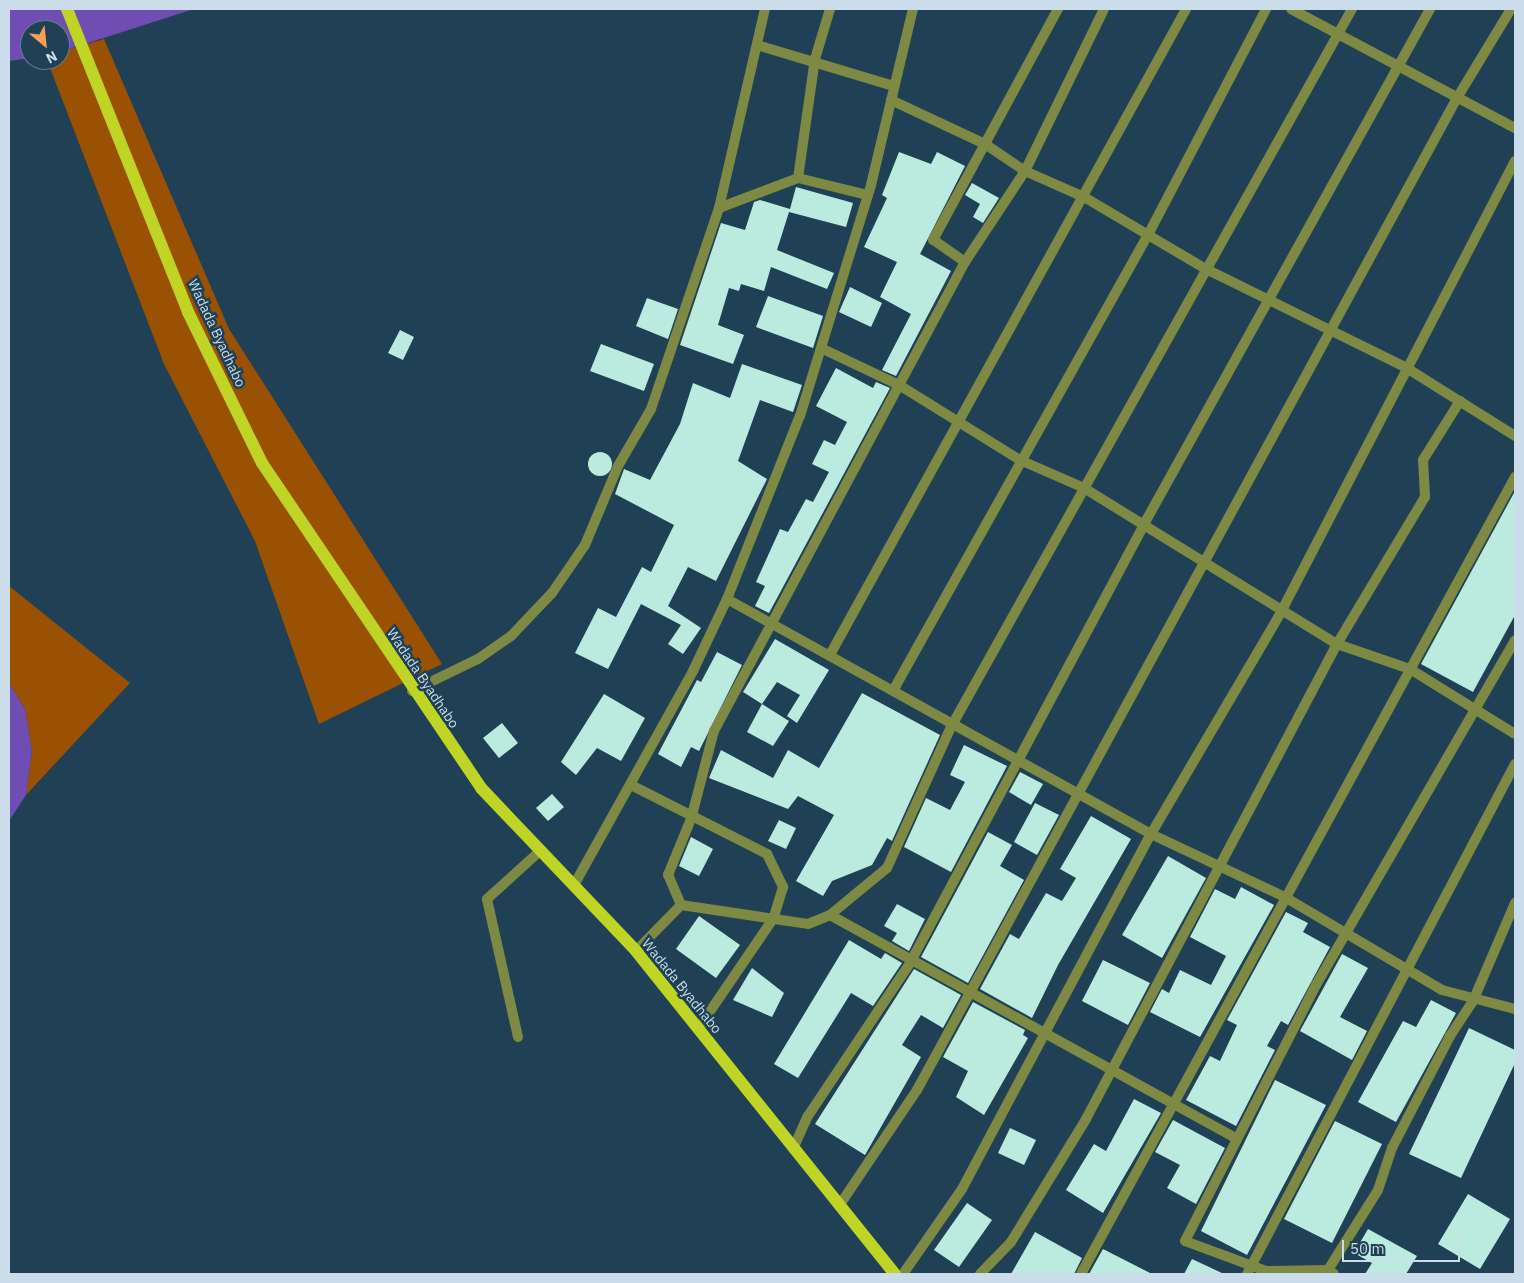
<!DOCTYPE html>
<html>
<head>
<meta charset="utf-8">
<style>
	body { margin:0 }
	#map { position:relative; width:1524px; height:1283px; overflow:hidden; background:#204155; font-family:"IBM Plex Sans",sans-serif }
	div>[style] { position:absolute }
	.green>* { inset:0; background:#9b5102 }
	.water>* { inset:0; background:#704db2 }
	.building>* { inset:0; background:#bbebde }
	.round { border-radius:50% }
	.minor>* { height:10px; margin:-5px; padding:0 5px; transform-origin:5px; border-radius:5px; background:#7e8943 }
	.primary>* { height:12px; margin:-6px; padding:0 6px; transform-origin:6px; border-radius:6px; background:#bfd425 }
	span { translate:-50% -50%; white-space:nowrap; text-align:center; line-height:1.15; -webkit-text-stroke:5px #204155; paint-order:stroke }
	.street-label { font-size:14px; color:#cbddea }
	.frame { position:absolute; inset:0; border:10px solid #cbddea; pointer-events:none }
	.north { position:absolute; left:20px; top:20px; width:50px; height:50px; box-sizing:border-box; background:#204155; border:1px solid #647f91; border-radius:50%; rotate:152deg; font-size:14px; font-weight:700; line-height:20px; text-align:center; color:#cbddea }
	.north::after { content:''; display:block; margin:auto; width:18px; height:22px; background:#fc9d53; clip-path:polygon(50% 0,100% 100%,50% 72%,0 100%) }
	.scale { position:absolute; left:1342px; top:1240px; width:118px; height:22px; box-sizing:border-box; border:2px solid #cbddea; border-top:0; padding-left:6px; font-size:15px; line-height:18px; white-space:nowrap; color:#cbddea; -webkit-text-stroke:4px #204155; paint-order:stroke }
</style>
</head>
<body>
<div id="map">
	<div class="green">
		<div style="clip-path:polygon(104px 39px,229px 329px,442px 664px,319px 724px,255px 541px,164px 364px,47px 60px,60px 60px,60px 52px)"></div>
		<div style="clip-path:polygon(9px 586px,130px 683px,26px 795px,32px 751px,25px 709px,9px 683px)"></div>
	</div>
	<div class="water">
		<div style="clip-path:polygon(9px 9px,194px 9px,60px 52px,60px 30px,30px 30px,30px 58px,9px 61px)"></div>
		<div style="clip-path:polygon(9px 683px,25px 709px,32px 751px,26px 795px,9px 821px)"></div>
	</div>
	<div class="building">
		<div style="clip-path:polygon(899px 152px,931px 164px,937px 152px,965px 166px,920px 254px,951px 271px,896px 376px,882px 370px,911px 314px,880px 297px,897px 262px,864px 247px,887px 198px,882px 195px)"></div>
		<div style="clip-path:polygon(972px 183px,999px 198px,983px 223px,973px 217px,980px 204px,965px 195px)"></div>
		<div style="clip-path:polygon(796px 187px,853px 203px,846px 227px,789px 212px,777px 250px,834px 273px,827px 289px,771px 267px,764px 291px,741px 284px,739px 291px,729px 288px,718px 325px,744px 335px,733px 364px,680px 345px,721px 223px,745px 230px,754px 202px,760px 200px,790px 209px)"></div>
		<div style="clip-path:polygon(850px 287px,882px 303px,871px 327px,839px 312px)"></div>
		<div style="clip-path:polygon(768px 296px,823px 316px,813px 348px,756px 327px)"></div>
		<div style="clip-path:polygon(647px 298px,678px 309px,668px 339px,636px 326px)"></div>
		<div style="clip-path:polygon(400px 330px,414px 337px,403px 360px,388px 353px)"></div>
		<div style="clip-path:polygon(601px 344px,654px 364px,644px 391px,590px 371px)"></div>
		<div style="clip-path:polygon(742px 364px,802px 385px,793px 412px,760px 400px,738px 461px,767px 479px,716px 581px,688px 567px,668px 606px,701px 628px,683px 654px,668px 644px,681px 625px,641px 604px,608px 669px,575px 653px,598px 608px,616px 617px,642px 567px,651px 572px,674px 525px,615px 494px,624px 469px,650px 480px,680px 424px,693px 383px,730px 398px)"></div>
		<div style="clip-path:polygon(836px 368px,873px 388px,876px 382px,890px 388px,769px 613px,755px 606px,765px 586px,756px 582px,780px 529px,788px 532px,806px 499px,813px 502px,829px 472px,812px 464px,824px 440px,835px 445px,847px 422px,816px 406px)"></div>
		<div class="round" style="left:588px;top:452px;width:24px;height:24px"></div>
		<div style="clip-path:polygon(1515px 491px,1515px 615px,1473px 692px,1421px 664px)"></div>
		<div style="clip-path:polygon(775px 639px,829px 670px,797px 723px,787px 716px,800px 695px,777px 682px,762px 704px,743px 692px)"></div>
		<div style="clip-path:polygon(717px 652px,742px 665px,699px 751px,691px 747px,681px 767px,658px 754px,697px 680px,701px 682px)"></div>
		<div style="clip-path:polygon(862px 693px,940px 735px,892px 841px,887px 838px,872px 865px,832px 881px,823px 896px,796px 881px,834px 815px,798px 796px,788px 809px,709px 778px,721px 750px,773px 778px,788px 750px,819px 768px)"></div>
		<div style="clip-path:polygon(604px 694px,645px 718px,621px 761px,597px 748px,576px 775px,561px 762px)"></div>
		<div style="clip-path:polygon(762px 704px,789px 721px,773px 746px,747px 732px)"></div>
		<div style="clip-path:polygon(502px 723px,518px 743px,499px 758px,483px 738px)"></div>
		<div style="clip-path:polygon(964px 745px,1007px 766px,951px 872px,904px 847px,926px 798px,950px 810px,965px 782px,950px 775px)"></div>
		<div style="clip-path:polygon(1020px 772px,1043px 784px,1031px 805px,1009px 792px)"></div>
		<div style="clip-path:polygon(552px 794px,564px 807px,548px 821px,536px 808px)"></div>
		<div style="clip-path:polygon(1035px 803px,1059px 815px,1037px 855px,1014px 842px)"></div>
		<div style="clip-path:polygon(1091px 816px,1131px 839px,1058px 965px,1032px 1018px,980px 989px,1010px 934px,1019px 939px,1046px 893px,1062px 901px,1076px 878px,1060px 869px)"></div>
		<div style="clip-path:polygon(779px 820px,796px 828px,786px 849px,768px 841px)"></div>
		<div style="clip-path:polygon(988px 832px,1012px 845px,1000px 866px,1024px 880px,968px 983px,921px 957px)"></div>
		<div style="clip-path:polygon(691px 837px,713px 849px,699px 876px,679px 866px)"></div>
		<div style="clip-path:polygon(1168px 856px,1206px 878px,1162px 958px,1122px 935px)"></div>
		<div style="clip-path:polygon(1241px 887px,1274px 905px,1200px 1037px,1150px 1012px,1162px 989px,1169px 993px,1180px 970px,1211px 985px,1226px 956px,1190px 937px,1215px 889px,1235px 899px)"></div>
		<div style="clip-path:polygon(897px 904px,925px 919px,909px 951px,892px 941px,897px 933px,884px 926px)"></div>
		<div style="clip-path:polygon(1286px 912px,1308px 923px,1303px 932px,1330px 947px,1288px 1025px,1281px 1021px,1267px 1046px,1275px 1050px,1236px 1126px,1186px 1100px,1210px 1056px,1220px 1061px,1237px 1025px,1227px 1020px)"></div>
		<div style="clip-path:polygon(699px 916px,740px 945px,716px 978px,676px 949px)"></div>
		<div style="clip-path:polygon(849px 940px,881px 959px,885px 953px,902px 963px,873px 1006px,851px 993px,798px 1078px,774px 1064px)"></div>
		<div style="clip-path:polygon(1342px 954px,1368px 968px,1340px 1017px,1367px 1031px,1352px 1060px,1300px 1031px)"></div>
		<div style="clip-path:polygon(1103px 960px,1150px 983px,1128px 1025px,1082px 1001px)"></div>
		<div style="clip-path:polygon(752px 968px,784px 993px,772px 1017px,733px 1000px)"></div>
		<div style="clip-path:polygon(914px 969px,961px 995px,943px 1028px,921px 1015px,902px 1045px,921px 1057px,865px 1155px,815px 1124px)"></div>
		<div style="clip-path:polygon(1431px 1000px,1456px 1013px,1396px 1122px,1358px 1102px,1403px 1021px,1416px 1027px)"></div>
		<div style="clip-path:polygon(973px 1002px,1025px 1030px,1023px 1035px,1028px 1038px,984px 1115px,956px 1097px,968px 1071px,943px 1057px)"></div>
		<div style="clip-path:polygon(1469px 1028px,1515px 1050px,1515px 1063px,1461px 1178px,1409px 1154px)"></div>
		<div style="clip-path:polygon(1275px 1080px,1326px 1105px,1247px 1255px,1201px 1231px)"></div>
		<div style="clip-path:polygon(1134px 1099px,1161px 1113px,1103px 1213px,1066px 1190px,1094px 1144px,1106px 1151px)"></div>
		<div style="clip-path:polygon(1173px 1120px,1225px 1148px,1196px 1204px,1167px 1188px,1180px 1165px,1155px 1152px)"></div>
		<div style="clip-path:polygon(1335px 1121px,1382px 1144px,1332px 1243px,1284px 1219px)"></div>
		<div style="clip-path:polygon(1010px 1128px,1036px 1140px,1024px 1165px,998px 1153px)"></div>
		<div style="clip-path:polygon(1468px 1194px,1510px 1219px,1480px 1269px,1438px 1244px)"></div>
		<div style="clip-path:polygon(967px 1203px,992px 1220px,959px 1267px,934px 1250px)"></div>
		<div style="clip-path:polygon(1368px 1229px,1417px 1256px,1406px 1274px,1365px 1274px,1372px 1263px,1354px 1253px)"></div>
		<div style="clip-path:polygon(1035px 1232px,1082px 1258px,1074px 1274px,1011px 1274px)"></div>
		<div style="clip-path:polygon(1103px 1249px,1152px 1274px,1089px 1274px)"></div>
		<div style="clip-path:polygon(1192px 1259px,1224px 1274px,1184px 1274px)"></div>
	</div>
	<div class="minor">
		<div style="left:1291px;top:9px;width:254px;rotate:28deg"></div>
		<div style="left:757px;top:45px;width:143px;rotate:16.7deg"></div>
		<div style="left:891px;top:100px;width:104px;rotate:25.1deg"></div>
		<div style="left:985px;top:144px;width:48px;rotate:34deg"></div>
		<div style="left:1025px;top:171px;width:64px;rotate:23.8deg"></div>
		<div style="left:1084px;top:197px;width:139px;rotate:30.6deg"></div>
		<div style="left:1204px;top:268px;width:224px;rotate:26.2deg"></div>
		<div style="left:1405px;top:367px;width:130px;rotate:32.1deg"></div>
		<div style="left:798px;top:178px;width:120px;rotate:-81.9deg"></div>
		<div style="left:815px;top:59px;width:52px;rotate:-73.3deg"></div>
		<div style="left:719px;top:208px;width:85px;rotate:-20.8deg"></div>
		<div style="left:798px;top:178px;width:72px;rotate:13.7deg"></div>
		<div style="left:965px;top:262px;width:39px;rotate:-145deg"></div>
		<div style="left:933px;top:240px;width:263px;rotate:-61.6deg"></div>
		<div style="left:823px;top:349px;width:84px;rotate:25.3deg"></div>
		<div style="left:899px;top:385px;width:142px;rotate:31.8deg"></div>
		<div style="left:1020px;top:460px;width:70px;rotate:23.6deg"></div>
		<div style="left:1084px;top:488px;width:297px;rotate:31.7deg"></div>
		<div style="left:1337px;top:644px;width:77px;rotate:18.9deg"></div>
		<div style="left:1410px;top:669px;width:123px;rotate:31.8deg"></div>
		<div style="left:727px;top:599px;width:485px;rotate:29deg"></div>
		<div style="left:1151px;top:834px;width:146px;rotate:25.2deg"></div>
		<div style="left:1283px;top:896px;width:185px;rotate:30.6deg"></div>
		<div style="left:1442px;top:990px;width:75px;rotate:14.6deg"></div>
		<div style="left:831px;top:653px;width:735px;rotate:-61.13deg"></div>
		<div style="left:894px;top:689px;width:522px;rotate:-60.79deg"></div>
		<div style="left:1149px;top:233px;width:253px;rotate:-62.4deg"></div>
		<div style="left:412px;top:691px;width:73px;rotate:-25.9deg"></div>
		<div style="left:478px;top:659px;width:40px;rotate:-34.9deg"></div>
		<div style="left:511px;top:636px;width:59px;rotate:-46.4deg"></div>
		<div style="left:552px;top:593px;width:58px;rotate:-55.5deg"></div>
		<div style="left:585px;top:545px;width:86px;rotate:-67.3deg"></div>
		<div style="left:618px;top:466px;width:66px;rotate:-59.9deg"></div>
		<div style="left:651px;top:409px;width:212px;rotate:-71.3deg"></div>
		<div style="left:719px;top:208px;width:204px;rotate:-77deg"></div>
		<div style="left:631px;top:785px;width:153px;rotate:26.9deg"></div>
		<div style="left:767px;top:854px;width:37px;rotate:64deg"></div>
		<div style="left:783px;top:887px;width:34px;rotate:107deg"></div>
		<div style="left:773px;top:919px;width:133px;rotate:124.3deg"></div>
		<div style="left:574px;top:885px;width:245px;rotate:-60.9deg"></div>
		<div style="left:693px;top:671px;width:80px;rotate:-64.7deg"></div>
		<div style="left:727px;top:599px;width:197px;rotate:-68.3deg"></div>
		<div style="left:800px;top:416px;width:242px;rotate:-72.9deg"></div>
		<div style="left:871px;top:185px;width:181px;rotate:-76.6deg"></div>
		<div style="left:681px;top:905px;width:33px;rotate:-113deg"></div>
		<div style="left:668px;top:875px;width:61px;rotate:-67.7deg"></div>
		<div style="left:691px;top:819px;width:91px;rotate:-75.4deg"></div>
		<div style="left:714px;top:731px;width:532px;rotate:-61.85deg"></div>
		<div style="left:965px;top:262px;width:109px;rotate:-56.6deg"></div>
		<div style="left:1025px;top:171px;width:180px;rotate:-64deg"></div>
		<div style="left:830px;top:915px;width:462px;rotate:28.8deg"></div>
		<div style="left:636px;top:951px;width:64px;rotate:-45.6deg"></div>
		<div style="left:681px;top:905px;width:128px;rotate:8.5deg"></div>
		<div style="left:808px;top:924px;width:24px;rotate:-22deg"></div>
		<div style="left:830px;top:915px;width:74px;rotate:-39.5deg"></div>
		<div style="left:887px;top:868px;width:155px;rotate:-65.6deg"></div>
		<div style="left:951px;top:727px;width:822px;rotate:-60.82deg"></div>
		<div style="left:518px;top:1037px;width:141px;rotate:-102.7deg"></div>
		<div style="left:487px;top:899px;width:72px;rotate:-42.2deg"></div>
		<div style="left:793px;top:1149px;width:36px;rotate:-66deg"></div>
		<div style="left:808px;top:1116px;width:184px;rotate:-56.3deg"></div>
		<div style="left:910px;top:963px;width:495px;rotate:-61.9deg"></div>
		<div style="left:1143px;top:526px;width:591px;rotate:-60.96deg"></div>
		<div style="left:839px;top:1206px;width:140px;rotate:-56.1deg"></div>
		<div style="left:917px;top:1090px;width:1129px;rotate:-61.44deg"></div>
		<div style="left:1457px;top:98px;width:104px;rotate:-58.8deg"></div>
		<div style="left:1328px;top:1270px;width:94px;rotate:-58deg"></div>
		<div style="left:1378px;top:1190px;width:44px;rotate:-71.6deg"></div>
		<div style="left:1392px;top:1148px;width:126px;rotate:-62.6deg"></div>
		<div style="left:1450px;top:1036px;width:42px;rotate:-56.7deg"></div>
		<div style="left:1473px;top:1001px;width:107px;rotate:-66.8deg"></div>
		<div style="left:903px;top:1274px;width:103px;rotate:-55.2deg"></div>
		<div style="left:962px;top:1189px;width:402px;rotate:-62deg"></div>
		<div style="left:1151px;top:834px;width:257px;rotate:-59.6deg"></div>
		<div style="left:1281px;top:612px;width:508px;rotate:-62.58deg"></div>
		<div style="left:980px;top:1274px;width:45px;rotate:-45.9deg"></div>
		<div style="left:1011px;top:1242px;width:144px;rotate:-58.6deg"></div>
		<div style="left:1086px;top:1119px;width:537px;rotate:-62.15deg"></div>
		<div style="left:1337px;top:644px;width:171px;rotate:-59.1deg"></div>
		<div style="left:1425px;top:497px;width:37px;rotate:-93deg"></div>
		<div style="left:1423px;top:460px;width:70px;rotate:-57.9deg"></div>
		<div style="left:1081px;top:1274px;width:908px;rotate:-61.43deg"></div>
		<div style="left:1247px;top:1274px;width:576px;rotate:-62.28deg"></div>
		<div style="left:1334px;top:1274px;width:7px;rotate:-146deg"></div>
		<div style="left:1328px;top:1270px;width:62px;rotate:179.1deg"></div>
		<div style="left:1266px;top:1271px;width:86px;rotate:-159.7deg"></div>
		<div style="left:1185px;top:1241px;width:288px;rotate:-62.9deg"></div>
		<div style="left:1316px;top:985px;width:398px;rotate:-60deg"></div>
	</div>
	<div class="primary">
		<div style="left:67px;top:9px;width:326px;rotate:68.2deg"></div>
		<div style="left:188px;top:312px;width:168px;rotate:63.9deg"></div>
		<div style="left:262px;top:463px;width:392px;rotate:56deg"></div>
		<div style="left:481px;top:788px;width:225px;rotate:46.4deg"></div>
		<div style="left:636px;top:951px;width:414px;rotate:51.3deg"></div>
	</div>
	<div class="street-label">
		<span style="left:217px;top:333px;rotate:65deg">Wadada Byadhabo</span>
		<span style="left:423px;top:678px;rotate:56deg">Wadada Byadhabo</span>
		<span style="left:682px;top:986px;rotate:51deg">Wadada Byadhabo</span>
	</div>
	<div class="frame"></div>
	<div class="north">N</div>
	<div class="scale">50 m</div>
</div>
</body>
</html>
